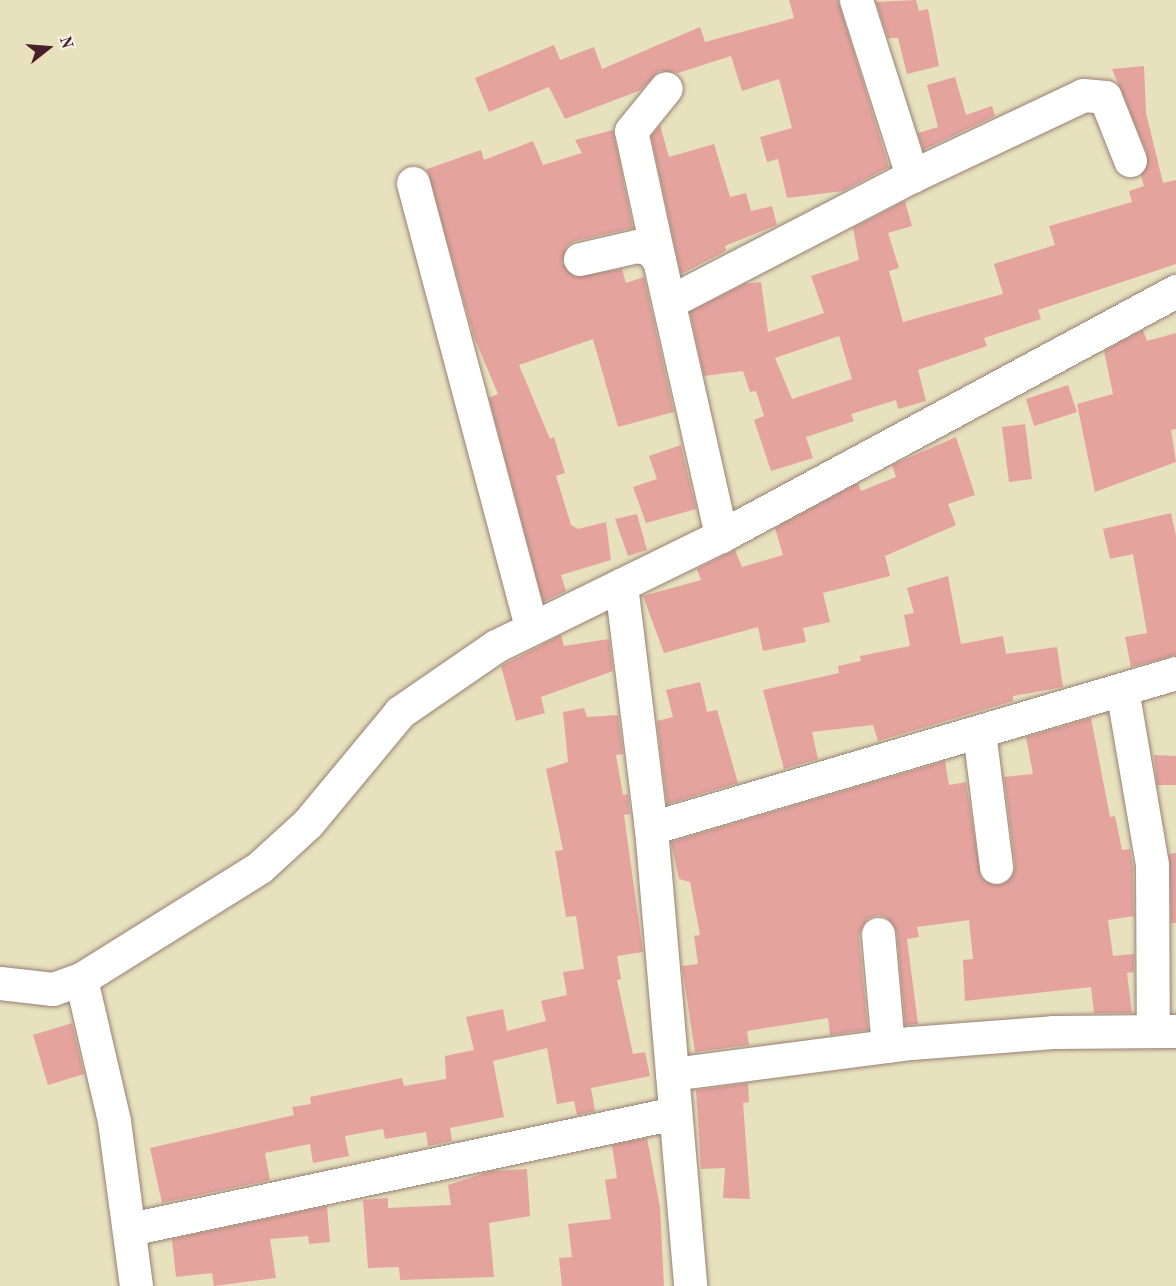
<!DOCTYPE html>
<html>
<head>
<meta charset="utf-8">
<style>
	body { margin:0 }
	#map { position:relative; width:1176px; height:1286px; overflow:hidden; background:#e7e1be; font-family:"Old Standard TT",serif }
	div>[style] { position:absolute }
	.building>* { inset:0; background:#e5a39e }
	.roads { filter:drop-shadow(0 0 2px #988074) drop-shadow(0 0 2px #988074) }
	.minor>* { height:33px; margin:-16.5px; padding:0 16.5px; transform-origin:16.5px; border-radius:16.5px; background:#fff }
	span { translate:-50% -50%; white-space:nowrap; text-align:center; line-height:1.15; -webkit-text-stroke:6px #f7f3e8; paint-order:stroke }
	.north { position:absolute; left:18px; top:18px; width:60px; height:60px; -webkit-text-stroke:4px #f7f3e8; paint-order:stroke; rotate:73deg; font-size:16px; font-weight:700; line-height:24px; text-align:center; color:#4a1f2b }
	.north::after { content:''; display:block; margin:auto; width:21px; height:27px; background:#4a1f2b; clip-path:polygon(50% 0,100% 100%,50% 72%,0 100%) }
</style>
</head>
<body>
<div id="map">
	<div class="building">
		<div style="clip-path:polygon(789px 0,838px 0,889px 167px,843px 191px,787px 198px,778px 159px,767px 162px,760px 137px,792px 128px,779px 79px,742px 91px,731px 56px,678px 73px,659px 71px,641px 90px,565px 119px,549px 87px,489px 112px,475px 78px,554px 45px,560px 60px,594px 47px,602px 69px,700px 27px,705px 42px,794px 18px)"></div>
		<div style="clip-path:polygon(916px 0,919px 11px,928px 9px,939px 66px,907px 74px,898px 38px,888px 38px,876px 2px)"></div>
		<div style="clip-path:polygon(evenodd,1144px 66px,1146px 113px,1163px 183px,1176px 180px,1176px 264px,1038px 310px,1041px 319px,984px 338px,987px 346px,918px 370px,926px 401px,898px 409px,896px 400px,851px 414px,854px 421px,806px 437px,813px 458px,771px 471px,754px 420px,764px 416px,756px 391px,750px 392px,743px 371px,704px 376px,690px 312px,744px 284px,761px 282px,768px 332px,824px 313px,811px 276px,859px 260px,853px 228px,905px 201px,912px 226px,888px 233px,899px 268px,889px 271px,903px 322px,1003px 294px,994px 264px,1055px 245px,1049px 226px,1132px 202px,1129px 191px,1144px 186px,1141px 175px,1147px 153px,1112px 69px,1144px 66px,839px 336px,852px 379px,792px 399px,775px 358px,839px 336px)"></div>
		<div style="clip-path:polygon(955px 77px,966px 115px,992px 106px,995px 116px,923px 150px,918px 133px,938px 127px,927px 85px)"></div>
		<div style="clip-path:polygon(660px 125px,669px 157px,714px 144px,730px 197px,746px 193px,751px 211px,772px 206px,777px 225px,725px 246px,726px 251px,681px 274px,651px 136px)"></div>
		<div style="clip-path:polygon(613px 130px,633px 228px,575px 241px,567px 246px,562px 263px,575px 277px,622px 269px,626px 283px,644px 277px,674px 412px,618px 427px,593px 339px,519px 365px,550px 439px,554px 437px,565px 473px,556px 476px,571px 525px,578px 529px,606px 522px,611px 560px,561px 575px,566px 591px,543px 602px,489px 398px,498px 394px,474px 337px,427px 169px,481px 150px,484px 160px,533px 141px,543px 165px,582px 153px,575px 140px)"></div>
		<div style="clip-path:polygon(1143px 330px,1147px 341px,1176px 333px,1176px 429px,1171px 430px,1176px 462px,1095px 492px,1077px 404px,1113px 394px,1104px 351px)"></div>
		<div style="clip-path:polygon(1068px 385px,1077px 412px,1034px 426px,1026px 399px)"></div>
		<div style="clip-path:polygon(1025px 424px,1032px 479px,1009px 482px,1002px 427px)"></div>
		<div style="clip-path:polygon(956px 437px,975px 495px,948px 504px,956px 525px,885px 556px,890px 576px,823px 593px,830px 622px,803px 628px,806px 642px,763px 651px,758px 627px,664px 653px,643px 596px,701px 580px,697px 569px,735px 550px,742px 567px,783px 555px,775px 528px,858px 483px,861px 491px,896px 477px,892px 465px)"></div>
		<div style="clip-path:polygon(681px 445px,696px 509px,646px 523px,633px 487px,657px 479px,649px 456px)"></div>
		<div style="clip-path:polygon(1171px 513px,1176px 536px,1176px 655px,1131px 667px,1125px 637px,1147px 633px,1133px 554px,1110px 559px,1103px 529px)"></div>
		<div style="clip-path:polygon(637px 514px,647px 550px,628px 556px,615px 519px)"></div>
		<div style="clip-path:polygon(948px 576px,961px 644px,1003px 636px,1006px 654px,1057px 647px,1063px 687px,1013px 696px,1013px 701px,878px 741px,873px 725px,812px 732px,818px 759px,784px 769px,763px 690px,839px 673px,838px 666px,861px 661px,860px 656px,910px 646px,904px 615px,914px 613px,907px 588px)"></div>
		<div style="clip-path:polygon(561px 635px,564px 646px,609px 639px,613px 671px,541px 697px,545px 713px,516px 721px,501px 666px)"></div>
		<div style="clip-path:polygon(700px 682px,707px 712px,717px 710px,738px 783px,667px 804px,657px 721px,673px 717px,666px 690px)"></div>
		<div style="clip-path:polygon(584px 708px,587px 717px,618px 715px,623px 754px,616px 755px,623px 795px,628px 794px,630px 814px,624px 815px,643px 952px,617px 956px,621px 979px,617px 980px,633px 1054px,645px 1052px,650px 1076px,591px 1088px,595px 1111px,577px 1115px,574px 1101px,557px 1104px,547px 1048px,493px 1061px,504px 1117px,450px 1128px,452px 1141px,428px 1146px,426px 1132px,385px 1139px,383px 1129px,345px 1136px,349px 1156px,313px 1163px,310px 1144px,265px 1153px,270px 1180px,162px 1203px,150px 1148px,294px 1115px,292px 1107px,311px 1104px,310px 1097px,402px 1078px,404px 1086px,446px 1079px,445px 1056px,474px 1050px,466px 1017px,503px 1009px,507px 1031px,546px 1021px,541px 1001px,567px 995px,563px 972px,584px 969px,576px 916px,566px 917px,555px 851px,563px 850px,546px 769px,568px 762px,563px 712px)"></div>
		<div style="clip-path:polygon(1091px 718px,1110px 817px,1115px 816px,1122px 850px,1130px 849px,1133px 867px,1134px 916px,1108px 920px,1113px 956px,1134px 954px,1134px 972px,1127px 973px,1132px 1013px,1094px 1013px,1091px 987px,965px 1001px,963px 960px,973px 959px,969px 920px,917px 927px,919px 937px,907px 939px,918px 1024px,905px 1025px,897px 932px,886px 917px,877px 915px,867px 919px,859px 935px,868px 1030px,830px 1035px,828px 1018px,747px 1031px,749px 1045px,695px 1052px,682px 966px,698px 964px,694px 936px,700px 935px,690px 882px,679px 879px,671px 842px,945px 761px,949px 785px,966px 782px,981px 878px,999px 885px,1013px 875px,1015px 865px,1004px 777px,1033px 774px,1026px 737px)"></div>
		<div style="clip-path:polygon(1154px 755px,1176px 756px,1176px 785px,1157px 785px)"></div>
		<div style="clip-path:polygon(1176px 853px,1176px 923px,1171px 923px,1169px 854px)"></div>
		<div style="clip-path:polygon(72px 1023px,84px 1074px,48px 1085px,33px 1035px)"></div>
		<div style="clip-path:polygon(748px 1083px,749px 1102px,743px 1103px,750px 1199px,723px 1198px,725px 1168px,701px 1169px,696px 1090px)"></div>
		<div style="clip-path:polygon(647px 1138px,660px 1207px,664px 1286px,562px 1286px,559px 1258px,572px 1257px,568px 1224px,611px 1219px,605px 1180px,617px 1178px,612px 1145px)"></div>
		<div style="clip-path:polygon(527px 1169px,530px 1216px,489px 1223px,494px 1277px,400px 1280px,399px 1267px,368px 1268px,363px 1200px,388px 1198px,388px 1208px,451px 1205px,448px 1185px,491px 1171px)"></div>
		<div style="clip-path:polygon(327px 1206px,330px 1242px,309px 1244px,308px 1236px,270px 1239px,276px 1278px,214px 1286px,212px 1273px,176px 1277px,172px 1239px)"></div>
	</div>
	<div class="roads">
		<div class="minor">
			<div style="left:856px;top:0;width:185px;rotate:72.3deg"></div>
			<div style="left:413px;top:183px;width:460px;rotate:75.1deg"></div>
			<div style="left:580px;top:259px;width:58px;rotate:-12.8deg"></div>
			<div style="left:637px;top:246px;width:13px;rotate:13deg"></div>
			<div style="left:650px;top:249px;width:14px;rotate:51deg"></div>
			<div style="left:659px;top:260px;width:283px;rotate:77.3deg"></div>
			<div style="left:659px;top:260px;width:132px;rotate:-102.2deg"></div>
			<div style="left:631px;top:131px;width:55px;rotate:-50.9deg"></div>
			<div style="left:671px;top:301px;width:271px;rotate:-27.4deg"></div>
			<div style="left:912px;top:176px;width:189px;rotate:-25.3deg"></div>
			<div style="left:1083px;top:95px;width:22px;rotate:5deg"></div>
			<div style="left:1105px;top:97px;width:68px;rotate:68.4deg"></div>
			<div style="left:621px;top:585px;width:245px;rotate:83deg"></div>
			<div style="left:651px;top:828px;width:460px;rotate:85.1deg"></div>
			<div style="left:1122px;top:689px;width:179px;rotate:80.3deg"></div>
			<div style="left:1152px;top:865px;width:166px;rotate:89.7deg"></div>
			<div style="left:979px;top:732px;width:136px;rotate:82.8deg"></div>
			<div style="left:651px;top:828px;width:547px;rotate:-16.45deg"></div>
			<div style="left:878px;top:934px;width:112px;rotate:84.9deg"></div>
			<div style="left:81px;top:979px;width:146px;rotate:76.9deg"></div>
			<div style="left:114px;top:1121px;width:166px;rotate:82.4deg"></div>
			<div style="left:0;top:983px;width:53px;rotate:6.5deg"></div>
			<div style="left:53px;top:989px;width:30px;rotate:-20deg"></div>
			<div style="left:81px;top:979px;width:211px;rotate:-32deg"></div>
			<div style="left:260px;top:867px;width:65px;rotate:-42.5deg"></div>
			<div style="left:308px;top:823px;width:144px;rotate:-50.3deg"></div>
			<div style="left:400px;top:712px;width:116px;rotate:-34.5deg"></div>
			<div style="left:496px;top:646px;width:250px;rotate:-26.1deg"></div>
			<div style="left:721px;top:536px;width:517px;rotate:-28.3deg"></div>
			<div style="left:672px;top:1074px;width:241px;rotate:-7.4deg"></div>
			<div style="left:911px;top:1043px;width:142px;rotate:-4.4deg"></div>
			<div style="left:1053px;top:1032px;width:123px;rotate:-0.5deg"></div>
			<div style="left:130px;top:1229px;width:557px;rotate:-12.02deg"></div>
		</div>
	</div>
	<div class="north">N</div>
</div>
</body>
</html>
